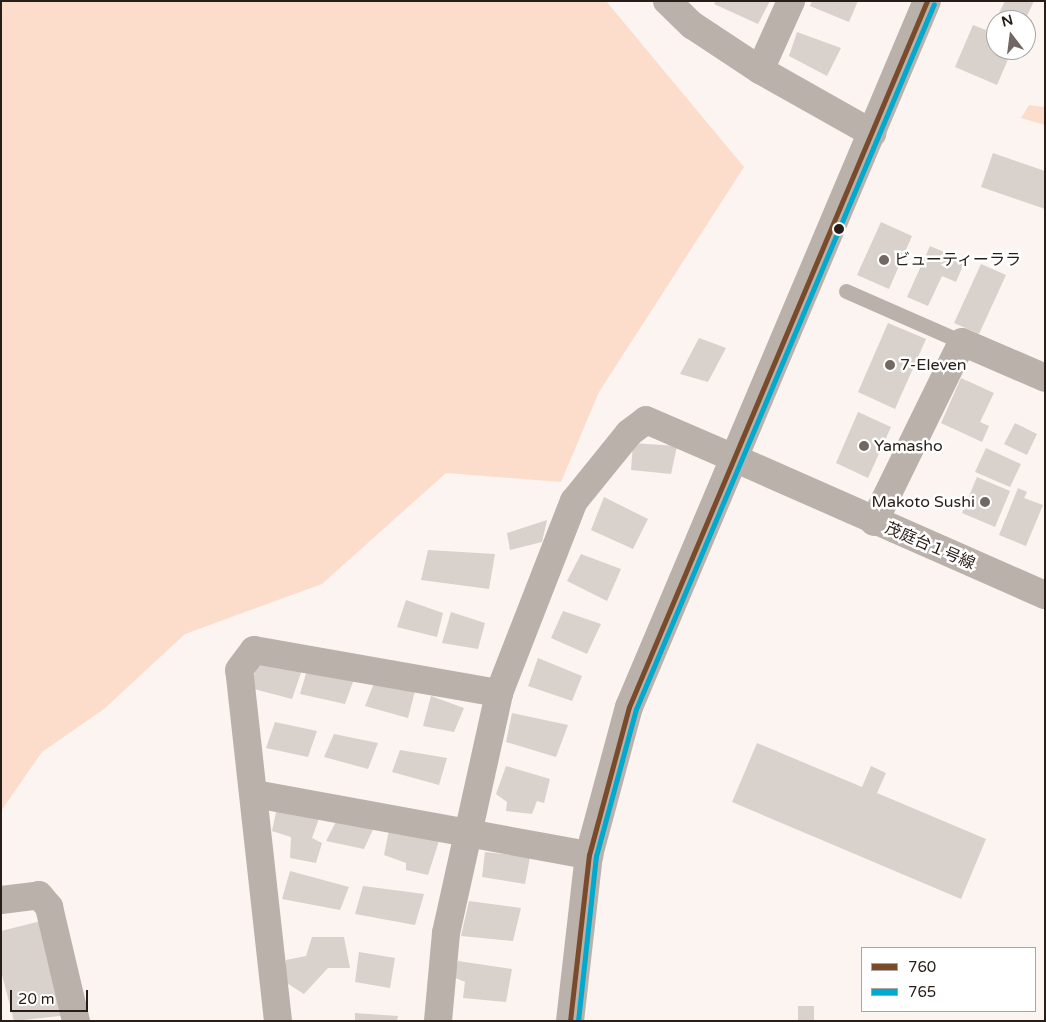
<!DOCTYPE html>
<html>
<head>
<meta charset="utf-8">
<style>
	body { margin:0 }
	#map { position:relative; width:1046px; height:1022px; overflow:hidden; background:#fbf4f0; font-family:"Varela Round","Noto Sans JP",sans-serif }
	div>[style] { position:absolute }
	.green>* { inset:0; background:#fcddcc }
	.building>* { inset:0; background:#d9d1cc }
	.service>* { height:15px; margin:-7.5px; padding:0 7.5px; transform-origin:7.5px; border-radius:7.5px; background:#bab1ab }
	.minor>* { height:28px; margin:-14px; padding:0 14px; transform-origin:14px; border-radius:14px; background:#bab1ab }
	.tertiary>* { height:28px; margin:-14px; padding:0 14px; transform-origin:14px; border-radius:14px; background:#bab1ab }
	.bus-1>* { height:5px; margin:-2.5px; padding:0 2.5px; transform-origin:2.5px; border-radius:2.5px; background:#7a4b2a }
	.bus-2>* { height:5px; margin:-2.5px; padding:0 2.5px; transform-origin:2.5px; border-radius:2.5px; background:#00a9ce }
	.dots>* { width:14px; height:14px; translate:-50% -50%; box-sizing:border-box; border:2px solid #fff; border-radius:50% }
	span { translate:-50% -50%; white-space:nowrap; text-align:center; line-height:1.15; -webkit-text-stroke:5px #fff; paint-order:stroke }
	.poi-label { font-size:16px; color:#281d17 }
	.left { translate:0 -50%; text-align:left }
	.right { translate:-100% -50%; text-align:right }
	.street-label { font-size:16px; color:#281d17 }
	.frame { position:absolute; inset:0; border:2px solid #281d17; pointer-events:none }
	.legend { position:absolute; left:861px; top:947px; width:175px; height:65px; box-sizing:border-box; background:#fff; border:1px solid #a9a5a2; margin:0; padding:6px 9px; list-style:none; font-size:15px; color:#281d17 }
	.legend li { display:flex; align-items:center; gap:10px; height:25px }
	.legend b { width:25px; border:1px solid #a9a5a2 }
	.north { position:absolute; left:986px; top:10px; width:50px; height:50px; box-sizing:border-box; background:#fff; border:1px solid #a9a5a2; border-radius:50%; rotate:345deg; font-size:14px; font-weight:700; line-height:20px; text-align:center; color:#281d17 }
	.north::after { content:''; display:block; margin:auto; width:18px; height:22px; background:#726863; clip-path:polygon(50% 0,100% 100%,50% 72%,0 100%) }
	.scale { position:absolute; left:10px; top:990px; width:78px; height:22px; box-sizing:border-box; border:2px solid #281d17; border-top:0; padding-left:6px; font-size:15px; line-height:18px; white-space:nowrap; color:#281d17; -webkit-text-stroke:4px #fff; paint-order:stroke }
</style>
</head>
<body>
<div id="map">
	<div class="green">
		<div style="clip-path:polygon(1px 1px,606px 1px,744px 167px,599px 392px,561px 482px,446px 473px,322px 584px,185px 634px,104px 709px,42px 752px,1px 811px)"></div>
		<div style="clip-path:polygon(1029px 105px,1045px 107px,1045px 125px,1021px 118px)"></div>
	</div>
	<div class="building">
		<div style="clip-path:polygon(716px 1px,770px 1px,758px 24px,714px 4px)"></div>
		<div style="clip-path:polygon(812px 1px,858px 1px,849px 22px,810px 6px)"></div>
		<div style="clip-path:polygon(1005px 1px,1034px 1px,1025px 20px,999px 13px)"></div>
		<div style="clip-path:polygon(973px 25px,996px 34px,996px 50px,1012px 50px,997px 85px,955px 67px)"></div>
		<div style="clip-path:polygon(797px 32px,841px 48px,827px 76px,789px 56px)"></div>
		<div style="clip-path:polygon(993px 153px,1045px 171px,1045px 209px,981px 187px)"></div>
		<div style="clip-path:polygon(881px 222px,912px 236px,889px 289px,857px 275px)"></div>
		<div style="clip-path:polygon(930px 246px,965px 261px,956px 282px,942px 276px,928px 306px,907px 297px)"></div>
		<div style="clip-path:polygon(981px 264px,1006px 275px,979px 334px,954px 323px)"></div>
		<div style="clip-path:polygon(888px 323px,926px 339px,895px 409px,858px 392px)"></div>
		<div style="clip-path:polygon(699px 338px,726px 348px,708px 382px,680px 374px)"></div>
		<div style="clip-path:polygon(961px 378px,994px 393px,980px 422px,989px 426px,982px 442px,941px 423px)"></div>
		<div style="clip-path:polygon(858px 412px,891px 427px,868px 478px,836px 463px)"></div>
		<div style="clip-path:polygon(1015px 423px,1037px 434px,1027px 455px,1004px 444px)"></div>
		<div style="clip-path:polygon(633px 443px,677px 446px,671px 474px,631px 470px)"></div>
		<div style="clip-path:polygon(986px 448px,1021px 464px,1010px 487px,975px 472px)"></div>
		<div style="clip-path:polygon(977px 477px,1010px 491px,995px 527px,962px 513px)"></div>
		<div style="clip-path:polygon(1018px 488px,1027px 492px,1024px 498px,1043px 505px,1026px 546px,999px 535px)"></div>
		<div style="clip-path:polygon(604px 497px,648px 519px,633px 549px,591px 530px)"></div>
		<div style="clip-path:polygon(547px 520px,542px 542px,510px 550px,507px 533px)"></div>
		<div style="clip-path:polygon(428px 550px,495px 554px,489px 589px,421px 580px)"></div>
		<div style="clip-path:polygon(581px 554px,621px 569px,607px 601px,567px 581px)"></div>
		<div style="clip-path:polygon(406px 600px,443px 613px,437px 637px,397px 627px)"></div>
		<div style="clip-path:polygon(563px 611px,601px 624px,587px 654px,551px 638px)"></div>
		<div style="clip-path:polygon(451px 612px,485px 623px,478px 649px,442px 643px)"></div>
		<div style="clip-path:polygon(538px 658px,582px 676px,572px 701px,528px 686px)"></div>
		<div style="clip-path:polygon(259px 659px,303px 667px,292px 699px,250px 688px)"></div>
		<div style="clip-path:polygon(307px 670px,354px 679px,345px 704px,300px 694px)"></div>
		<div style="clip-path:polygon(374px 683px,415px 691px,408px 718px,365px 706px)"></div>
		<div style="clip-path:polygon(431px 696px,464px 708px,454px 732px,423px 726px)"></div>
		<div style="clip-path:polygon(512px 713px,568px 725px,556px 757px,506px 742px)"></div>
		<div style="clip-path:polygon(275px 722px,317px 731px,308px 757px,266px 748px)"></div>
		<div style="clip-path:polygon(334px 734px,378px 743px,368px 769px,324px 757px)"></div>
		<div style="clip-path:polygon(757px 743px,862px 787px,871px 766px,886px 773px,877px 793px,986px 839px,961px 899px,732px 802px)"></div>
		<div style="clip-path:polygon(400px 750px,447px 758px,439px 785px,392px 772px)"></div>
		<div style="clip-path:polygon(506px 766px,550px 779px,544px 803px,537px 801px,532px 814px,506px 811px,507px 802px,496px 794px)"></div>
		<div style="clip-path:polygon(278px 803px,321px 813px,312px 838px,322px 843px,316px 863px,290px 858px,291px 837px,272px 831px)"></div>
		<div style="clip-path:polygon(339px 816px,376px 823px,364px 849px,326px 841px)"></div>
		<div style="clip-path:polygon(389px 830px,439px 841px,428px 875px,406px 870px,406px 863px,384px 855px)"></div>
		<div style="clip-path:polygon(485px 852px,530px 857px,525px 884px,482px 877px)"></div>
		<div style="clip-path:polygon(290px 871px,349px 887px,340px 910px,282px 899px)"></div>
		<div style="clip-path:polygon(363px 886px,424px 894px,415px 925px,355px 914px)"></div>
		<div style="clip-path:polygon(469px 901px,521px 908px,513px 941px,461px 936px)"></div>
		<div style="clip-path:polygon(45px 920px,69px 1015px,14px 1021px,1px 971px,1px 931px)"></div>
		<div style="clip-path:polygon(312px 937px,344px 937px,350px 968px,328px 968px,304px 994px,282px 980px,286px 960px,306px 956px)"></div>
		<div style="clip-path:polygon(359px 952px,395px 958px,390px 988px,355px 982px)"></div>
		<div style="clip-path:polygon(458px 961px,512px 969px,506px 1002px,463px 998px,465px 982px,453px 977px)"></div>
		<div style="clip-path:polygon(798px 1006px,814px 1006px,814px 1021px,798px 1021px)"></div>
		<div style="clip-path:polygon(355px 1013px,398px 1016px,397px 1021px,355px 1021px)"></div>
	</div>
	<div class="service">
		<div style="left:846px;top:291px;width:127px;rotate:23.7deg"></div>
	</div>
	<div class="minor">
		<div style="left:667px;top:1px;width:35px;rotate:44deg"></div>
		<div style="left:692px;top:25px;width:82px;rotate:33.5deg"></div>
		<div style="left:760px;top:70px;width:129px;rotate:29.4deg"></div>
		<div style="left:760px;top:70px;width:76px;rotate:-65.8deg"></div>
		<div style="left:874px;top:522px;width:200px;rotate:-63.9deg"></div>
		<div style="left:962px;top:342px;width:90px;rotate:23.4deg"></div>
		<div style="left:255px;top:794px;width:340px;rotate:10.4deg"></div>
		<div style="left:278px;top:1021px;width:353px;rotate:-96.3deg"></div>
		<div style="left:239px;top:670px;width:25px;rotate:-53deg"></div>
		<div style="left:254px;top:650px;width:249px;rotate:10deg"></div>
		<div style="left:438px;top:1021px;width:88px;rotate:-84.8deg"></div>
		<div style="left:446px;top:933px;width:246px;rotate:-77.5deg"></div>
		<div style="left:499px;top:693px;width:206px;rotate:-68.7deg"></div>
		<div style="left:574px;top:501px;width:87px;rotate:-51deg"></div>
		<div style="left:629px;top:433px;width:21px;rotate:-37deg"></div>
		<div style="left:646px;top:420px;width:96px;rotate:23.4deg"></div>
	</div>
	<div class="tertiary">
		<div style="left:734px;top:458px;width:340px;rotate:23.8deg"></div>
		<div style="left:1px;top:900px;width:38px;rotate:-7deg"></div>
		<div style="left:39px;top:895px;width:16px;rotate:50deg"></div>
		<div style="left:49px;top:907px;width:117px;rotate:76.7deg"></div>
		<div style="left:570px;top:1021px;width:167px;rotate:-83.5deg"></div>
		<div style="left:589px;top:855px;width:153px;rotate:-74.9deg"></div>
		<div style="left:629px;top:707px;width:766px;rotate:-67.12deg"></div>
	</div>
	<div class="bus-1">
		<div style="left:570px;top:1021px;width:167px;rotate:-83.5deg"></div>
		<div style="left:589px;top:855px;width:153px;rotate:-74.9deg"></div>
		<div style="left:629px;top:707px;width:766px;rotate:-67.12deg"></div>
	</div>
	<div class="bus-2">
		<div style="left:578px;top:1021px;width:166px;rotate:-83.8deg"></div>
		<div style="left:596px;top:856px;width:152px;rotate:-74.8deg"></div>
		<div style="left:636px;top:709px;width:765px;rotate:-67.09deg"></div>
	</div>
	<div class="dots">
		<div style="left:839px;top:229px;background:#281d17"></div>
		<div style="left:884px;top:260px;background:#726863"></div>
		<div style="left:890px;top:365px;background:#726863"></div>
		<div style="left:864px;top:446px;background:#726863"></div>
		<div style="left:985px;top:502px;background:#726863"></div>
	</div>
	<div class="poi-label">
		<span class="left" style="left:894px;top:260px">ビューティーララ</span>
		<span class="left" style="left:900px;top:365px">7-Eleven</span>
		<span class="left" style="left:874px;top:446px">Yamasho</span>
		<span class="right" style="left:975px;top:502px">Makoto Sushi</span>
	</div>
	<div class="street-label">
		<span style="left:930px;top:546px;rotate:23deg">茂庭台１号線</span>
	</div>
	<div class="frame"></div>
	<ul class="legend">
	<li><b style="height:6px;background:#7a4b2a"></b>760</li>
	<li><b style="height:6px;background:#00a9ce"></b>765</li>
	</ul>
	<div class="north">N</div>
	<div class="scale">20 m</div>
</div>
</body>
</html>
